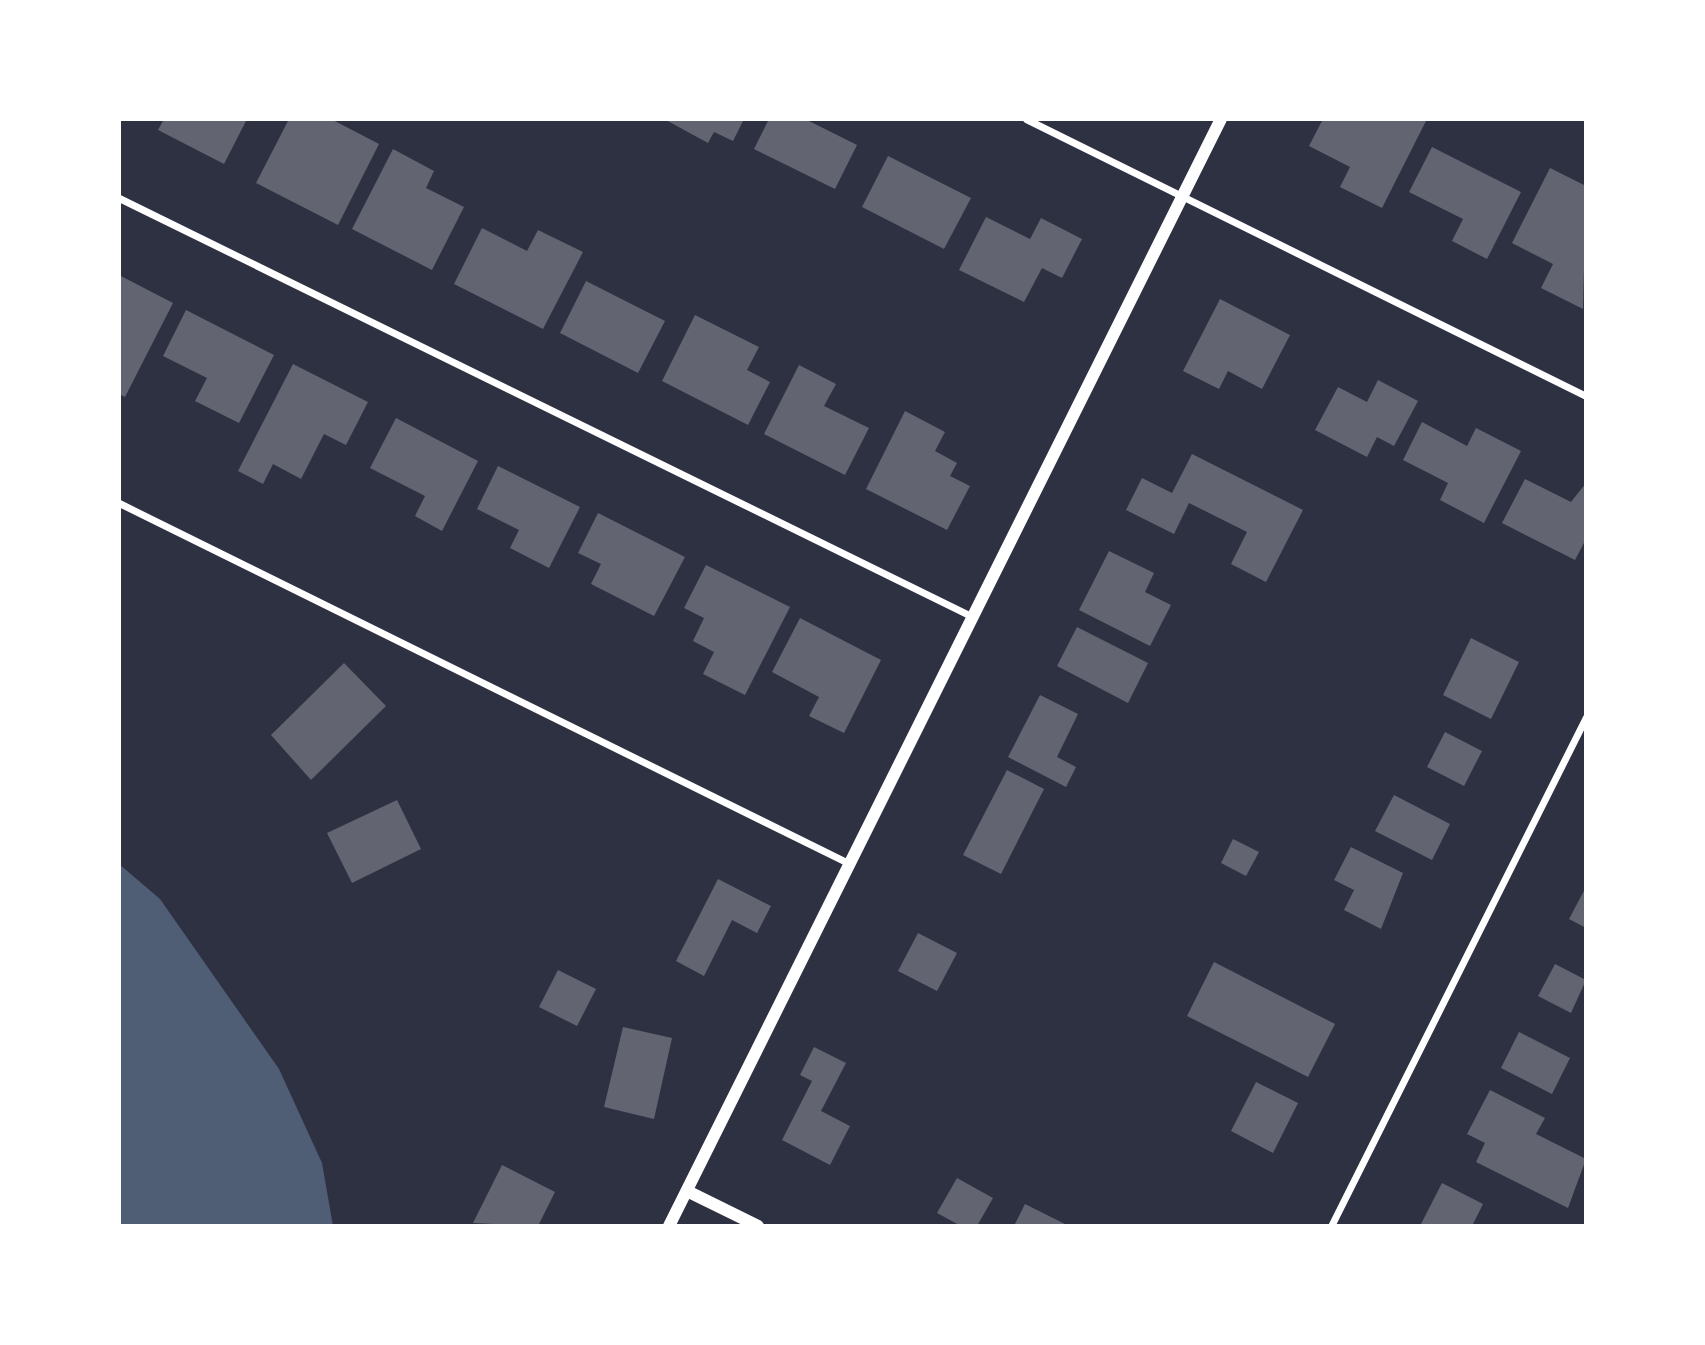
<!DOCTYPE html>
<html>
<head>
<meta charset="utf-8">
<style>
	body { margin:0 }
	#map { position:relative; width:1705px; height:1345px; overflow:hidden; background:#2d3142; font-family:Arial,sans-serif }
	div>[style] { position:absolute }
	.water>* { inset:0; background:#4f5d75 }
	.building>* { inset:0; background:#626471 }
	.minor>* { height:7px; margin:-3.5px; padding:0 3.5px; transform-origin:3.5px; border-radius:3.5px; background:#fff }
	.tertiary>* { height:12px; margin:-6px; padding:0 6px; transform-origin:6px; border-radius:6px; background:#fff }
	span { translate:-50% -50%; white-space:nowrap; text-align:center; line-height:1.15; -webkit-text-stroke:5px #fff; paint-order:stroke }
	.frame { position:absolute; inset:0; border:121px solid #fff; pointer-events:none }
</style>
</head>
<body>
<div id="map">
	<div class="water">
		<div style="clip-path:polygon(119px 864px,160px 899px,279px 1069px,322px 1163px,333px 1226px,119px 1226px)"></div>
	</div>
	<div class="building">
		<div style="clip-path:polygon(164px 119px,247px 119px,224px 164px,158px 130px)"></div>
		<div style="clip-path:polygon(289px 119px,331px 119px,379px 144px,338px 225px,256px 183px)"></div>
		<div style="clip-path:polygon(664px 119px,744px 119px,733px 141px,714px 132px,708px 143px)"></div>
		<div style="clip-path:polygon(769px 119px,805px 119px,857px 145px,835px 189px,754px 149px)"></div>
		<div style="clip-path:polygon(1323px 119px,1427px 119px,1382px 208px,1340px 187px,1350px 167px,1309px 146px)"></div>
		<div style="clip-path:polygon(1432px 147px,1521px 192px,1487px 259px,1452px 241px,1463px 219px,1409px 192px)"></div>
		<div style="clip-path:polygon(393px 149px,434px 171px,426px 188px,464px 207px,432px 270px,352px 229px)"></div>
		<div style="clip-path:polygon(888px 156px,971px 198px,944px 249px,862px 207px)"></div>
		<div style="clip-path:polygon(1550px 168px,1586px 186px,1583px 309px,1541px 288px,1553px 264px,1512px 243px)"></div>
		<div style="clip-path:polygon(986px 217px,1030px 239px,1041px 218px,1082px 239px,1062px 278px,1042px 268px,1024px 302px,959px 270px)"></div>
		<div style="clip-path:polygon(482px 228px,527px 251px,538px 230px,583px 252px,543px 329px,454px 284px)"></div>
		<div style="clip-path:polygon(119px 275px,173px 303px,125px 397px,119px 394px)"></div>
		<div style="clip-path:polygon(586px 281px,665px 321px,638px 373px,560px 333px)"></div>
		<div style="clip-path:polygon(1220px 299px,1290px 335px,1262px 389px,1228px 371px,1219px 389px,1183px 371px)"></div>
		<div style="clip-path:polygon(186px 310px,274px 355px,239px 423px,195px 401px,207px 378px,163px 356px)"></div>
		<div style="clip-path:polygon(695px 315px,759px 347px,747px 370px,770px 382px,748px 425px,662px 381px)"></div>
		<div style="clip-path:polygon(293px 364px,368px 402px,346px 445px,324px 434px,301px 479px,273px 464px,263px 484px,238px 471px)"></div>
		<div style="clip-path:polygon(799px 365px,836px 384px,824px 406px,869px 428px,845px 475px,764px 434px)"></div>
		<div style="clip-path:polygon(1378px 380px,1418px 401px,1394px 446px,1377px 437px,1367px 457px,1315px 430px,1338px 387px,1367px 402px)"></div>
		<div style="clip-path:polygon(905px 411px,945px 432px,935px 451px,957px 463px,950px 476px,970px 486px,947px 530px,866px 489px)"></div>
		<div style="clip-path:polygon(396px 418px,478px 461px,442px 531px,415px 516px,425px 496px,370px 468px)"></div>
		<div style="clip-path:polygon(1422px 422px,1467px 446px,1476px 428px,1521px 451px,1484px 523px,1440px 500px,1448px 483px,1403px 460px)"></div>
		<div style="clip-path:polygon(1192px 454px,1303px 510px,1266px 582px,1231px 564px,1247px 532px,1189px 503px,1174px 534px,1126px 510px,1142px 478px,1172px 493px)"></div>
		<div style="clip-path:polygon(498px 466px,580px 507px,549px 568px,510px 548px,519px 530px,477px 509px)"></div>
		<div style="clip-path:polygon(1525px 479px,1571px 502px,1586px 483px,1586px 539px,1575px 560px,1502px 523px)"></div>
		<div style="clip-path:polygon(598px 513px,685px 557px,654px 616px,591px 584px,601px 564px,578px 553px)"></div>
		<div style="clip-path:polygon(1109px 551px,1154px 573px,1145px 592px,1171px 605px,1150px 646px,1079px 610px)"></div>
		<div style="clip-path:polygon(706px 565px,790px 607px,745px 695px,703px 674px,714px 652px,693px 641px,704px 618px,684px 608px)"></div>
		<div style="clip-path:polygon(800px 618px,881px 660px,844px 733px,809px 716px,819px 697px,772px 672px)"></div>
		<div style="clip-path:polygon(1077px 627px,1148px 663px,1128px 703px,1057px 666px)"></div>
		<div style="clip-path:polygon(1471px 638px,1519px 662px,1491px 719px,1443px 695px)"></div>
		<div style="clip-path:polygon(344px 663px,386px 706px,311px 780px,271px 735px)"></div>
		<div style="clip-path:polygon(1040px 695px,1078px 714px,1057px 757px,1076px 767px,1066px 787px,1008px 757px)"></div>
		<div style="clip-path:polygon(1445px 732px,1482px 751px,1464px 786px,1427px 767px)"></div>
		<div style="clip-path:polygon(1007px 770px,1044px 789px,1001px 874px,963px 855px)"></div>
		<div style="clip-path:polygon(1394px 795px,1450px 824px,1432px 860px,1375px 831px)"></div>
		<div style="clip-path:polygon(397px 800px,421px 849px,352px 883px,327px 833px)"></div>
		<div style="clip-path:polygon(1233px 839px,1259px 852px,1246px 876px,1221px 863px)"></div>
		<div style="clip-path:polygon(1351px 847px,1403px 873px,1381px 929px,1344px 910px,1354px 890px,1334px 880px)"></div>
		<div style="clip-path:polygon(718px 879px,771px 906px,757px 933px,732px 920px,704px 976px,676px 961px)"></div>
		<div style="clip-path:polygon(1586px 887px,1586px 928px,1569px 919px)"></div>
		<div style="clip-path:polygon(918px 933px,957px 953px,937px 991px,898px 971px)"></div>
		<div style="clip-path:polygon(1214px 962px,1335px 1024px,1308px 1077px,1187px 1016px)"></div>
		<div style="clip-path:polygon(1555px 964px,1586px 980px,1571px 1013px,1538px 996px)"></div>
		<div style="clip-path:polygon(558px 970px,596px 989px,577px 1026px,539px 1007px)"></div>
		<div style="clip-path:polygon(623px 1027px,672px 1038px,654px 1119px,604px 1107px)"></div>
		<div style="clip-path:polygon(1519px 1032px,1570px 1058px,1552px 1094px,1501px 1068px)"></div>
		<div style="clip-path:polygon(814px 1047px,846px 1063px,821px 1111px,850px 1126px,830px 1165px,782px 1140px,812px 1081px,800px 1075px)"></div>
		<div style="clip-path:polygon(1256px 1082px,1298px 1103px,1273px 1153px,1231px 1131px)"></div>
		<div style="clip-path:polygon(1490px 1090px,1545px 1118px,1536px 1134px,1586px 1159px,1568px 1208px,1476px 1162px,1485px 1143px,1467px 1134px)"></div>
		<div style="clip-path:polygon(502px 1165px,555px 1192px,538px 1226px,473px 1223px)"></div>
		<div style="clip-path:polygon(957px 1178px,993px 1198px,977px 1226px,961px 1226px,937px 1213px)"></div>
		<div style="clip-path:polygon(1442px 1183px,1483px 1204px,1472px 1226px,1421px 1224px)"></div>
		<div style="clip-path:polygon(1025px 1204px,1069px 1226px,1014px 1226px)"></div>
	</div>
	<div class="minor">
		<div style="left:1026px;top:119px;width:625px;rotate:26.32deg"></div>
		<div style="left:119px;top:198px;width:951px;rotate:26.13deg"></div>
		<div style="left:119px;top:503px;width:813px;rotate:26.28deg"></div>
		<div style="left:1331px;top:1226px;width:569px;rotate:-63.39deg"></div>
	</div>
	<div class="tertiary">
		<div style="left:687px;top:1191px;width:79px;rotate:26.2deg"></div>
		<div style="left:669px;top:1226px;width:1237px;rotate:-63.5deg"></div>
	</div>
	<div class="frame"></div>
</div>
</body>
</html>
